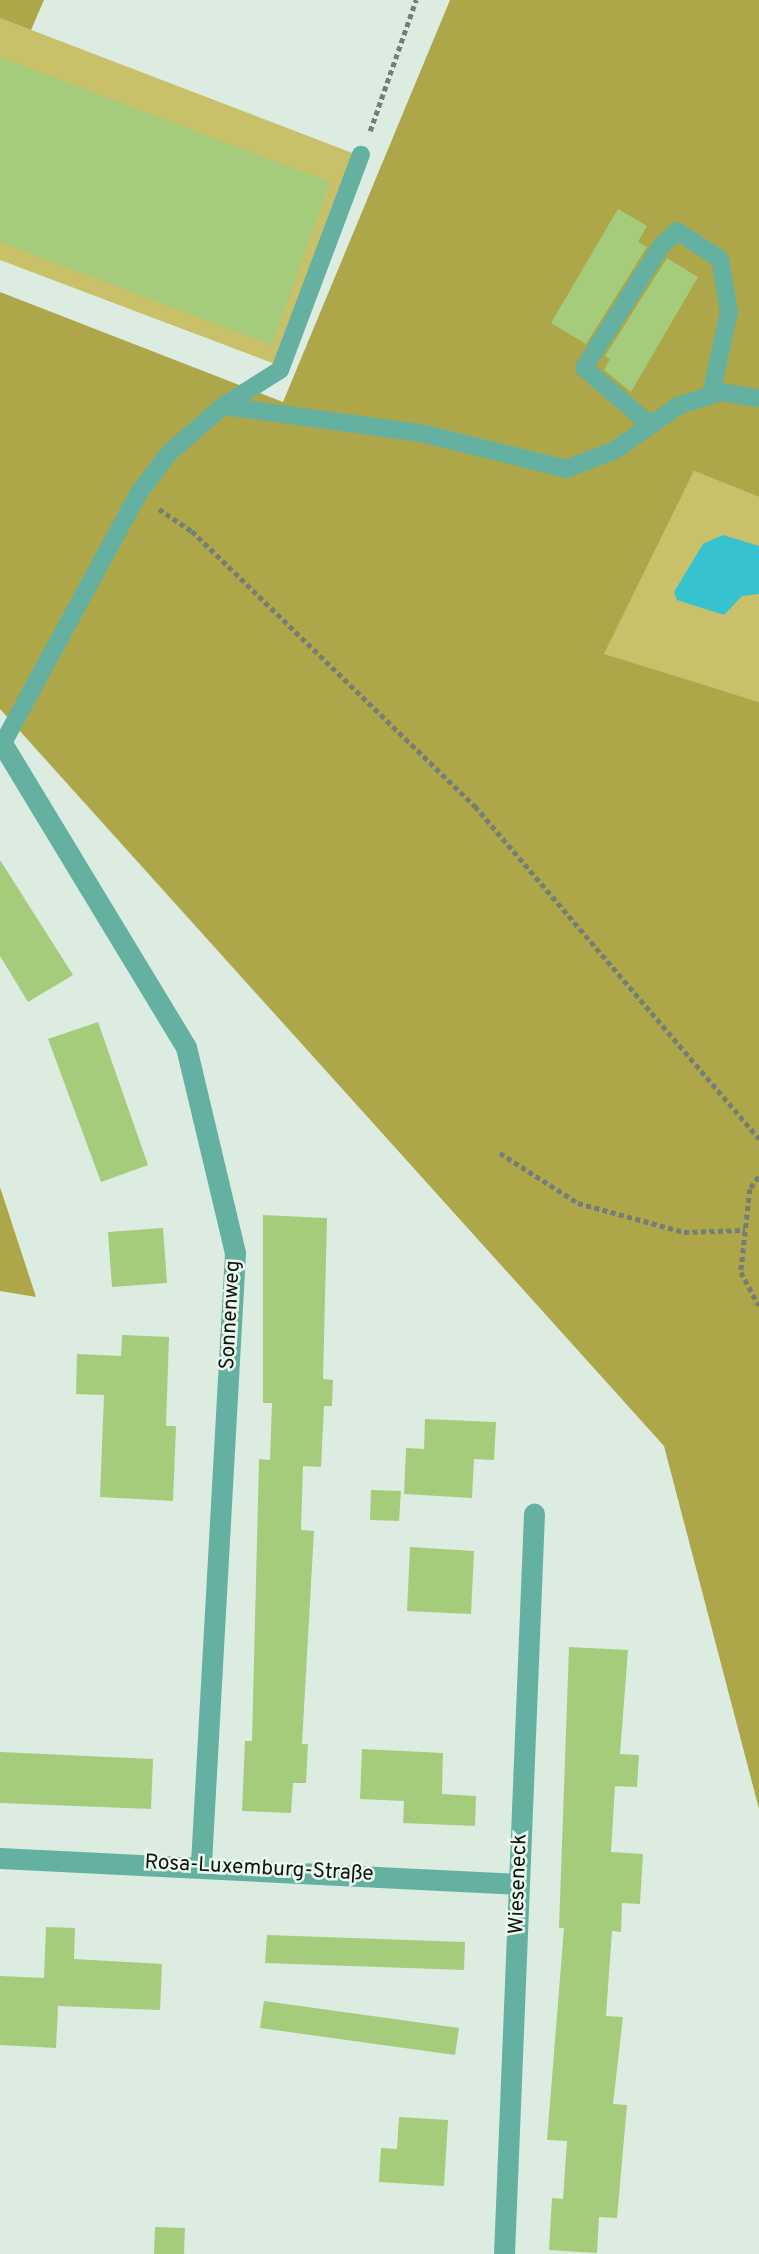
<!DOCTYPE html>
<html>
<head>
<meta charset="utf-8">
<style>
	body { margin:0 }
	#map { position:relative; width:759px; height:2254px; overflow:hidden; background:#ddece1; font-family:Overpass,sans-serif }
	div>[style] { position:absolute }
	.green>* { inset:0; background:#c8c16a }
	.forest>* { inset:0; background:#aea749 }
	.water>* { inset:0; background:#36c2cf }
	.building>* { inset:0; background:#a5cc7b }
	.path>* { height:4.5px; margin-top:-2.25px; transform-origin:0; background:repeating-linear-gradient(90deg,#747e77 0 5px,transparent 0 8.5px) }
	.service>* { height:18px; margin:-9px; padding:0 9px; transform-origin:9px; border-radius:9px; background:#65b1a1 }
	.minor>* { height:21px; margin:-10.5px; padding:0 10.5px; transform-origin:10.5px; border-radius:10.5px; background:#65b1a1 }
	span { translate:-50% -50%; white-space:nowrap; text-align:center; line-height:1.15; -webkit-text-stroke:5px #ebf9ef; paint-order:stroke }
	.street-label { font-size:21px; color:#0f1411 }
</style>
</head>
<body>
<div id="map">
	<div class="green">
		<div style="clip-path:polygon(0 18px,355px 154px,275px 364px,0 260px)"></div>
		<div style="clip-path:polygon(694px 471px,759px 497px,759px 702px,603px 655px)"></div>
	</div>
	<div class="forest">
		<div style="clip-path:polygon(0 0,44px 0,31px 30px,0 18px)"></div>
		<div style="clip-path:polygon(450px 0,759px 0,759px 497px,694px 471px,604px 654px,759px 702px,759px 1809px,664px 1446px,0 709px,0 292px,283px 402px)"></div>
		<div style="clip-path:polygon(0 1187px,36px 1297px,0 1291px)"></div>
	</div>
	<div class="water">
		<div style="clip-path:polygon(723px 535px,759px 546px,759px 594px,742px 596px,724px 615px,677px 600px,674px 592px,703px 544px)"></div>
	</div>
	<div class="building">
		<div style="clip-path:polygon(0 57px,330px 182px,272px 345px,0 242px)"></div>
		<div style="clip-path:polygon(618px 209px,647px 226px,638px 242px,647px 247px,586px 344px,551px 323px)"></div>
		<div style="clip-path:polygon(667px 258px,698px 277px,631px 392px,604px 370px,610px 359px,605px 356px)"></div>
		<div style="clip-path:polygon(0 860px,73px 975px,28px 1002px,0 956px)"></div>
		<div style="clip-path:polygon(98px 1022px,148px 1165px,101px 1182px,48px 1039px)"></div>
		<div style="clip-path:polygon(263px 1215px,327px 1218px,323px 1379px,333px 1380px,332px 1406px,324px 1406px,321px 1467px,303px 1466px,301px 1530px,314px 1531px,302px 1744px,308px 1744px,306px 1783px,293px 1783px,291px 1813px,242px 1811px,245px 1741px,252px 1741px,259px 1459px,270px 1460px,272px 1403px,263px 1403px)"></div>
		<div style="clip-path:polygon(163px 1228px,167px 1283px,112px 1287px,108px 1232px)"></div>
		<div style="clip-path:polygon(122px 1335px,169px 1337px,166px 1426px,176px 1426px,173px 1501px,100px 1497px,104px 1395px,76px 1394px,77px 1354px,121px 1356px)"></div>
		<div style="clip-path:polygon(425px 1419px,496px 1422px,494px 1460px,474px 1459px,472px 1498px,404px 1494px,406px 1448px,424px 1449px)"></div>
		<div style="clip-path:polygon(371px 1490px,401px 1491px,399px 1521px,370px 1520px)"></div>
		<div style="clip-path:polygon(410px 1547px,474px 1551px,471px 1614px,407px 1611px)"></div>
		<div style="clip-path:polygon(569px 1647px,628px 1650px,620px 1754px,639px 1755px,637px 1787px,615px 1786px,611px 1852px,643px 1854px,640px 1904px,622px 1903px,621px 1932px,612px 1931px,606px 2016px,623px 2017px,613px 2104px,627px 2105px,617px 2218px,599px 2217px,597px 2253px,549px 2250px,552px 2198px,563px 2199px,567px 2141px,547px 2140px,564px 1928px,559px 1928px)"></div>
		<div style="clip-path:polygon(362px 1749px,443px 1753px,442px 1794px,476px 1796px,475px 1826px,403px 1823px,404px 1801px,360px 1799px)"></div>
		<div style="clip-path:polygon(0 1752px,153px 1759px,151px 1809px,0 1803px)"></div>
		<div style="clip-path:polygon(46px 1927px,75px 1928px,74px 1959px,162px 1964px,160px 2010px,58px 2006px,56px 2048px,0 2045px,0 1976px,44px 1978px)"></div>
		<div style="clip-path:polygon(267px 1935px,465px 1942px,464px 1970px,265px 1963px)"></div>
		<div style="clip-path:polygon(264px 2001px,459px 2028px,455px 2055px,260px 2028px)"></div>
		<div style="clip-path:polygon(399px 2117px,448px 2120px,444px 2186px,379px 2182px,381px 2148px,397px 2149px)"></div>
		<div style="clip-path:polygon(155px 2227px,185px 2228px,184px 2254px,154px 2254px)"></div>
	</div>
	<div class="path">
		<div style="left:370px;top:131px;width:139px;rotate:-70.7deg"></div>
		<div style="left:159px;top:509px;width:40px;rotate:34deg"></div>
		<div style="left:192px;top:531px;width:395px;rotate:44.2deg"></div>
		<div style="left:475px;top:806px;width:438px;rotate:49.5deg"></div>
		<div style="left:500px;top:1153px;width:93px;rotate:32.7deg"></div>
		<div style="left:578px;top:1203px;width:110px;rotate:15.3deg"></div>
		<div style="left:684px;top:1232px;width:61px;rotate:-1.9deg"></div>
		<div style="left:759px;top:1177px;width:15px;rotate:127deg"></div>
		<div style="left:750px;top:1189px;width:83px;rotate:96.2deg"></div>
		<div style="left:741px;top:1272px;width:38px;rotate:62deg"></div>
	</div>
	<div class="service">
		<div style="left:223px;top:406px;width:67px;rotate:-32.3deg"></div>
		<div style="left:280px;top:370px;width:230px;rotate:-69.4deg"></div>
		<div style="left:648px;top:423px;width:84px;rotate:-139.3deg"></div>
		<div style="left:584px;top:368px;width:144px;rotate:-57.7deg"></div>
		<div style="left:661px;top:246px;width:22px;rotate:-43deg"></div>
		<div style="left:677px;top:231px;width:51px;rotate:33.1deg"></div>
		<div style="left:720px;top:259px;width:53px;rotate:80.2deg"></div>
		<div style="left:729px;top:311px;width:86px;rotate:102.1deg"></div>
		<div style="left:3px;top:743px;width:283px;rotate:-61.5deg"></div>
		<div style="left:138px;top:494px;width:51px;rotate:-52.9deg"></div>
		<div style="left:169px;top:453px;width:72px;rotate:-41deg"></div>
		<div style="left:223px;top:406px;width:200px;rotate:7.8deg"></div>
		<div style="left:421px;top:433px;width:149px;rotate:13.9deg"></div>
		<div style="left:566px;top:469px;width:53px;rotate:-21.2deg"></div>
		<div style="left:615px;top:450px;width:77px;rotate:-34.9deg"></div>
		<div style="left:678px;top:406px;width:44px;rotate:-18.4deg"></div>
		<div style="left:720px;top:392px;width:39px;rotate:9deg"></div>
	</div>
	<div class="minor">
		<div style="left:0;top:740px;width:359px;rotate:58.8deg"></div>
		<div style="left:186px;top:1047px;width:212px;rotate:76.6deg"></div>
		<div style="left:235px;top:1253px;width:612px;rotate:93.19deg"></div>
		<div style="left:0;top:1858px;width:519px;rotate:2.87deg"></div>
		<div style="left:504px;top:2254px;width:741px;rotate:-87.68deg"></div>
	</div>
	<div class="street-label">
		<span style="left:231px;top:1315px;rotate:-87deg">Sonnenweg</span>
		<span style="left:259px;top:1869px;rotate:3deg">Rosa-Luxemburg-Straße</span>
		<span style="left:519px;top:1884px;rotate:-88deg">Wieseneck</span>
	</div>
</div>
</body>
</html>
